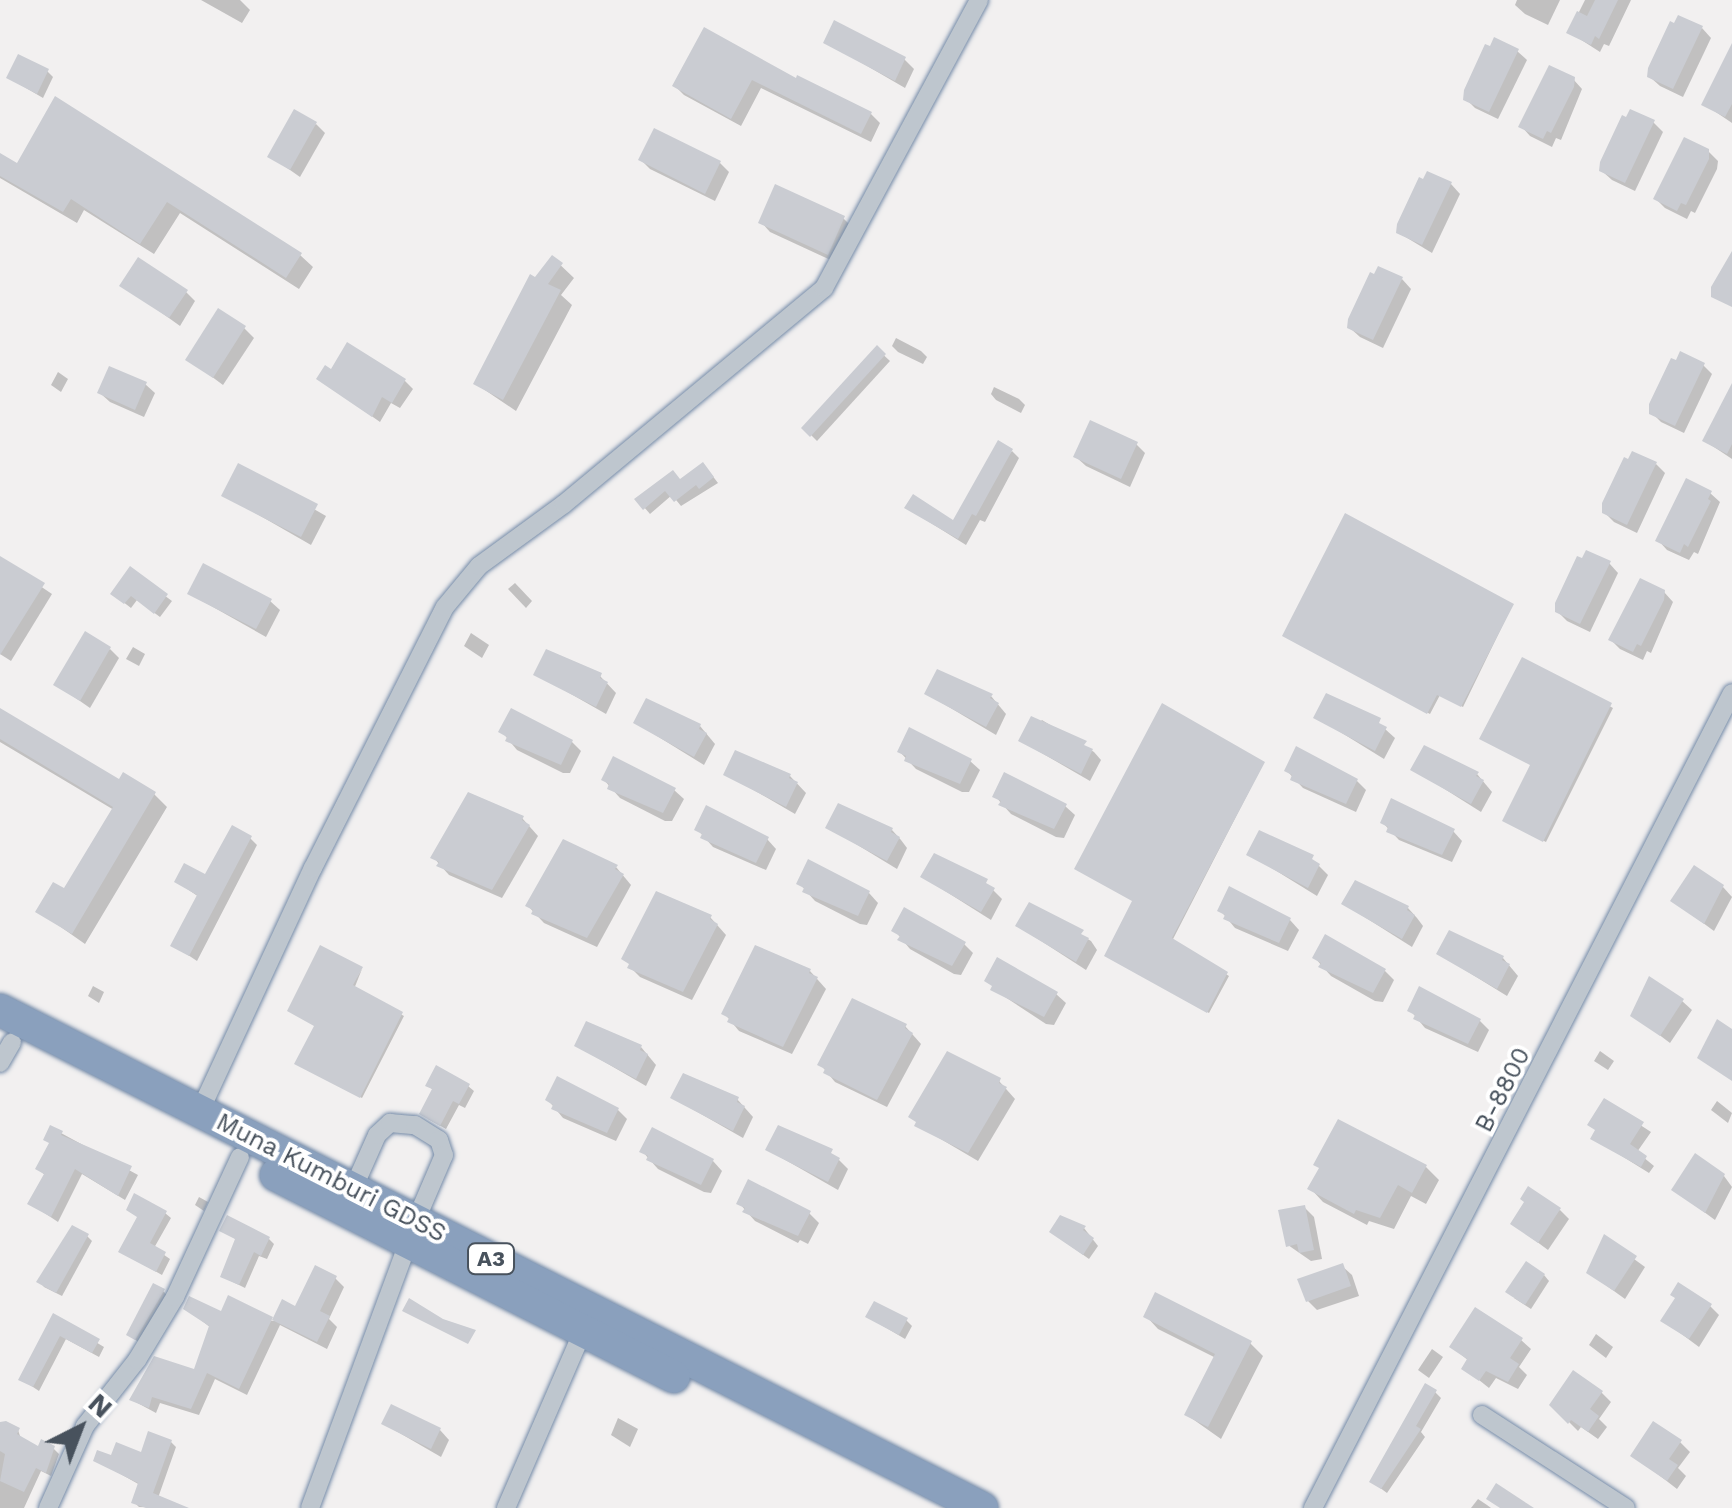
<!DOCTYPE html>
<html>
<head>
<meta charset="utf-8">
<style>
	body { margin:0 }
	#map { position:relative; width:1732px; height:1508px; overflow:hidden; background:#f2f0f0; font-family:"Work Sans",sans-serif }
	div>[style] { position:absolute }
	.shadow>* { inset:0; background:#0003 }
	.building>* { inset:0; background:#caccd2 }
	.roads { filter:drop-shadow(0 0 2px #758ba8) drop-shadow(0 0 2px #758ba8) }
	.street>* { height:18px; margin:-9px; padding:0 9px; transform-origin:9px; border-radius:9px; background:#bec6ce }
	.highway>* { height:32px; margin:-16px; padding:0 16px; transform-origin:16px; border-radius:16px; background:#8aa0bd }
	span { translate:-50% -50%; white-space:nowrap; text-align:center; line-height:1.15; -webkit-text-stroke:8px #fff; paint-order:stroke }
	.shield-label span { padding:2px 8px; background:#fff; border:2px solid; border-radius:8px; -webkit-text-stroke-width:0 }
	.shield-label { font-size:22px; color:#48525d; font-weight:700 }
	.street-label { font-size:25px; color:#48525d }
	.north { position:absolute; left:30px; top:1378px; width:100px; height:100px; -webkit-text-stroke:8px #fff; paint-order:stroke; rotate:42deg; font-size:28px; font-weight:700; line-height:40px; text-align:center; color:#48525d }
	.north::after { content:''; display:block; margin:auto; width:35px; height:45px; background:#48525d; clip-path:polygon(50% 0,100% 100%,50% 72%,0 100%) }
</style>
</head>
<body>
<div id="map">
	<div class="shadow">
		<div style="clip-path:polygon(201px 0,240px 0,250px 10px,242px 23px)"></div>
		<div style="clip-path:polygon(1517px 0,1560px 0,1548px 25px,1525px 14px,1515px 5px)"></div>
		<div style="clip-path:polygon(1585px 0,1631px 0,1609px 46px,1604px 44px,1600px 52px,1569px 32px)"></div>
		<div style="clip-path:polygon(1702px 28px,1711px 38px,1683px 97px,1660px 86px,1650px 77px)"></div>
		<div style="clip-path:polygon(705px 30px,797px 82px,871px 114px,880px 123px,871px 142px,761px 88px,741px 126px,684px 95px,675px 86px)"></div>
		<div style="clip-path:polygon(826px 42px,904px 59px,914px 69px,905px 88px)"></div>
		<div style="clip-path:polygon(1732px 49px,1732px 123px,1704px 104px)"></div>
		<div style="clip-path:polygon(1517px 51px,1527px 60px,1498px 119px,1475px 108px,1466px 99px)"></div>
		<div style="clip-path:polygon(47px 71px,53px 77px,43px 98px,9px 78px)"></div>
		<div style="clip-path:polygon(1573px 79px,1582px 89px,1561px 140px,1556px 138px,1552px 147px,1530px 136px,1521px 126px)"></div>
		<div style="clip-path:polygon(56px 99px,300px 255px,313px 267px,299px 289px,180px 213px,154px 254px,84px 210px,77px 223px,0 178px,0 156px,17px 166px)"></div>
		<div style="clip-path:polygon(1653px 122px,1663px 132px,1635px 191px,1612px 180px,1602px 171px)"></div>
		<div style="clip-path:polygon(316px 124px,325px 133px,300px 177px,270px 156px)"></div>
		<div style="clip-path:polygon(1708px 151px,1718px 161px,1717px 169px,1695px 213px,1691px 211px,1687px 219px,1665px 208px,1656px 199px)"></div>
		<div style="clip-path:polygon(641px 160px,720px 163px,729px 172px,715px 201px,650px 169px)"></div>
		<div style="clip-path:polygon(1424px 182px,1451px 184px,1460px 194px,1432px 253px,1399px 233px)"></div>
		<div style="clip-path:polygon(777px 187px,844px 219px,853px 228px,837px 263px,770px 232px,761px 222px)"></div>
		<div style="clip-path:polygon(553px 258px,574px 278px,561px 295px,572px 305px,516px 411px,476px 384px)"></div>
		<div style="clip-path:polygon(1402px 279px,1411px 289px,1383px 348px,1360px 337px,1350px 328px)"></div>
		<div style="clip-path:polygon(123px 285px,186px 292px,195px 301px,180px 326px)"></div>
		<div style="clip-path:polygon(244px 328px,254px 338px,223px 385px,188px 359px)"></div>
		<div style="clip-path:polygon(896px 338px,921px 351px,927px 357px,923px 364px,898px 352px,892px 346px)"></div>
		<div style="clip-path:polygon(877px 349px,890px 361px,817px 441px,804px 428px)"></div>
		<div style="clip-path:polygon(1703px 365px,1712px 374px,1684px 433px,1661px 422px,1652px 413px)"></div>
		<div style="clip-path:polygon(58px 372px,68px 379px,61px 392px,51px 385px)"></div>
		<div style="clip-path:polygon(332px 373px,405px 381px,413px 389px,400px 408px,391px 403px,380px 422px,319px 379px)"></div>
		<div style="clip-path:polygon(145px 384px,155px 393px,144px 417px,110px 402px,100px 393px)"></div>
		<div style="clip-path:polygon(994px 387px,1019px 399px,1025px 405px,1021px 413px,996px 400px,991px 394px)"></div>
		<div style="clip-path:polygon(1732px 388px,1732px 459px,1705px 441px)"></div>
		<div style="clip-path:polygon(1136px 444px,1145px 453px,1130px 487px,1086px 466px,1076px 457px)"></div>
		<div style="clip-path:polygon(1012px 451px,1019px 458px,985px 522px,980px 520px,966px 545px,907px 508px,954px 523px)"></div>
		<div style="clip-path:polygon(1656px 464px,1665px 473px,1637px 533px,1614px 522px,1604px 512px)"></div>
		<div style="clip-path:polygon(239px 466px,326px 516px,311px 545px,224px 495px)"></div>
		<div style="clip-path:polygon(708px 470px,718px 483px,681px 506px,672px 495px,650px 514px,638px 500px)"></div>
		<div style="clip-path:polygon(1710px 493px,1720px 502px,1698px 554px,1694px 552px,1689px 560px,1667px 550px,1658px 540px)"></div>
		<div style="clip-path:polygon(0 559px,52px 594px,11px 661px,0 654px)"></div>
		<div style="clip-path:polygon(1609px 563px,1618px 573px,1590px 632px,1567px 621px,1558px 612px)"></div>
		<div style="clip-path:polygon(130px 570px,172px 601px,160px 617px,137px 600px,131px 608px,118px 598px)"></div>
		<div style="clip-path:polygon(515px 583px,532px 601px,526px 608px,508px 589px)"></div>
		<div style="clip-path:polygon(1664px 592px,1673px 602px,1651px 653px,1647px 651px,1643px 660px,1620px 649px,1611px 640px)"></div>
		<div style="clip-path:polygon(190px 594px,270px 601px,280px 610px,266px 637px)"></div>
		<div style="clip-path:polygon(1512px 606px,1463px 707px,1440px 695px,1430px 714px,1287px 637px)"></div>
		<div style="clip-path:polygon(471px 633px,489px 645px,482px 658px,464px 646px)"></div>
		<div style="clip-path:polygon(133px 647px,145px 654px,139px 666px,126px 659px)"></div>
		<div style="clip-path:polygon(110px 649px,119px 658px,90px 708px,57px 685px)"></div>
		<div style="clip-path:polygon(1523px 660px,1613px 708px,1546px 842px,1507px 822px,1532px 765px)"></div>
		<div style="clip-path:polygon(536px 674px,600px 676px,616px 693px,606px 714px)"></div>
		<div style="clip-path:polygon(927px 694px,991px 696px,1006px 714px,996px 735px)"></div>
		<div style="clip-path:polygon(0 711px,119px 782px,154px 794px,167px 807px,85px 944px,38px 911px,65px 892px,114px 810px,0 742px)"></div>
		<div style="clip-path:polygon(1316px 717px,1385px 729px,1395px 738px,1384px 759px)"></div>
		<div style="clip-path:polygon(1042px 720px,1094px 752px,1101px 760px,1090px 781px,1021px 741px)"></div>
		<div style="clip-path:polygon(636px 723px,700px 726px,715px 744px,704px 765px)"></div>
		<div style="clip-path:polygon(502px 732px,572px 742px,581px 751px,570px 773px,563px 773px,517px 750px)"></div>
		<div style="clip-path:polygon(900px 752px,970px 761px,980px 770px,969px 792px,962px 792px,916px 769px)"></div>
		<div style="clip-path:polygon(1263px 764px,1172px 941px,1229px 976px,1209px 1013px,1109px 957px)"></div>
		<div style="clip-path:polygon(1413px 769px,1477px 774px,1492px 792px,1481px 812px)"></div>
		<div style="clip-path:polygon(1287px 771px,1357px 781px,1366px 790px,1356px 812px,1303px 788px)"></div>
		<div style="clip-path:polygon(726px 774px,790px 776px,806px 793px,795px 814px)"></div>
		<div style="clip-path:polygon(604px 780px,674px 790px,684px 799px,672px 821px,665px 821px,620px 798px)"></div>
		<div style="clip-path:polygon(995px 796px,1065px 806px,1075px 815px,1064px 838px,1056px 837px,1011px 814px)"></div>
		<div style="clip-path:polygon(839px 806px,892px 830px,901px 840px,907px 848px,897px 869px,828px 827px)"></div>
		<div style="clip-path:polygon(522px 818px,538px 836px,502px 898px,449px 875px,433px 857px)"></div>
		<div style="clip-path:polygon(1383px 823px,1453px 831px,1462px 841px,1452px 862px,1399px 840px)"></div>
		<div style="clip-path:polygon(697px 829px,767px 839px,776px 849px,766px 870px,713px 847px)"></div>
		<div style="clip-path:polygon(250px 838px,257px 845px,197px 961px,173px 945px,199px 897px,177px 882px,206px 878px)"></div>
		<div style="clip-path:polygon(1249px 854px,1319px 866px,1328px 875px,1317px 896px)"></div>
		<div style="clip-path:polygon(616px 867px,631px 885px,597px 947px,544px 923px,528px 906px)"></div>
		<div style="clip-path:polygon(923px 877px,993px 890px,1002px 899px,991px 920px)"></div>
		<div style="clip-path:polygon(799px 883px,869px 893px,878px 903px,867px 925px,860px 924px,815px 901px)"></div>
		<div style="clip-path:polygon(1356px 883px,1408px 908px,1417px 918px,1423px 926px,1412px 947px,1344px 904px)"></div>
		<div style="clip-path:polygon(1723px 887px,1732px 897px,1714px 931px,1673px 901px)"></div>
		<div style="clip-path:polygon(1030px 905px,1091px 941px,1097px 950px,1086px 970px,1018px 926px)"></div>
		<div style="clip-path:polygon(1220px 910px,1290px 920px,1299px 930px,1288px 951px,1235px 928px)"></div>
		<div style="clip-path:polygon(710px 917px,726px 935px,692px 1000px,640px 977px,630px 967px)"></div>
		<div style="clip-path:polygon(895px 931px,964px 944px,973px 953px,961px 975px,954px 974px,910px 949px)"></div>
		<div style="clip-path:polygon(757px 948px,810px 971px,826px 989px,792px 1054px,739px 1031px,724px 1013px)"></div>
		<div style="clip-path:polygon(1439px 954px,1503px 958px,1518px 976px,1507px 996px)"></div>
		<div style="clip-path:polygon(1315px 958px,1385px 971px,1394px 980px,1383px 1002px,1375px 1001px,1331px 976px)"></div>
		<div style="clip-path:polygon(362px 969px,354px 989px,404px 1016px,362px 1098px,300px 1065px)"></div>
		<div style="clip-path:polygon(93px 986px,104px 992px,99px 1003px,88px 996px)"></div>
		<div style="clip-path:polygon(993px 989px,1056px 994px,1066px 1003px,1054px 1025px,1046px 1024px)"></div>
		<div style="clip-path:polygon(1682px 1001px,1692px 1010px,1670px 1043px,1633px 1015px)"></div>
		<div style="clip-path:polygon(1410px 1010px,1480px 1021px,1489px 1030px,1478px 1052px,1425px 1028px)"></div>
		<div style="clip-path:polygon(905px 1026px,921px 1044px,887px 1107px,835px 1082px,820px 1064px)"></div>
		<div style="clip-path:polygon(577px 1046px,641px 1047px,656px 1065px,646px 1086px)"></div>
		<div style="clip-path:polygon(1600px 1051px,1614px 1061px,1608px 1070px,1594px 1061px)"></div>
		<div style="clip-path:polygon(999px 1081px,1015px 1099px,978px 1161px,917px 1125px)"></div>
		<div style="clip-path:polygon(428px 1085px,468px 1086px,474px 1091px,465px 1108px,459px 1105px,446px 1129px,428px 1119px,434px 1091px)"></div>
		<div style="clip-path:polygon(673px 1098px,737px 1099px,753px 1117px,743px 1138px)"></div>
		<div style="clip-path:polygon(548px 1100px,618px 1110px,627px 1119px,616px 1141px,563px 1118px)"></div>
		<div style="clip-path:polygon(1717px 1101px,1732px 1113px,1728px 1123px,1711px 1110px)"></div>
		<div style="clip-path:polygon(1605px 1102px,1651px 1132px,1637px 1152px,1654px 1166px,1649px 1173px,1593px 1138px)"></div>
		<div style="clip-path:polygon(61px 1133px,138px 1175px,125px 1200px,82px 1174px,58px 1222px,31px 1204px,46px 1176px,38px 1169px)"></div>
		<div style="clip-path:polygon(768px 1150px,838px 1159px,848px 1169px,838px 1190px)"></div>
		<div style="clip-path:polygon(642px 1151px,713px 1161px,722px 1171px,711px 1193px,704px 1192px,658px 1169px)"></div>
		<div style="clip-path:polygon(1426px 1167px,1439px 1180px,1426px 1204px,1411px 1196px,1394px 1229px,1369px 1221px,1367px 1225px,1323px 1202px,1311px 1189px)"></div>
		<div style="clip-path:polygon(1724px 1176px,1732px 1187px,1715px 1220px,1674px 1190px)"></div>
		<div style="clip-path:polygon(199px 1197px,208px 1202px,204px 1211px,195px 1205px)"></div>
		<div style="clip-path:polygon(739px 1203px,809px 1213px,819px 1223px,808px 1244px,800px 1240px,798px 1243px,755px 1221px)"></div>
		<div style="clip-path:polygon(1305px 1208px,1314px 1217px,1322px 1259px,1311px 1261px,1288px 1245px)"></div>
		<div style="clip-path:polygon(1560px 1210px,1569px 1219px,1548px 1250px,1513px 1224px)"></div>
		<div style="clip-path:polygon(165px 1213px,171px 1218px,154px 1248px,170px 1259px,162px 1275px,121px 1252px)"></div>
		<div style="clip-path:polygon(1084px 1228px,1098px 1246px,1089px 1259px,1058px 1237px)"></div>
		<div style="clip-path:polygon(222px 1230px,269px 1239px,274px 1244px,267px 1259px,259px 1256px,245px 1288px,223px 1277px,237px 1240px)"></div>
		<div style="clip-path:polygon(87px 1236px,92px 1241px,62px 1296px,44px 1287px,40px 1282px)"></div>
		<div style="clip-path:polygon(1605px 1238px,1645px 1267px,1625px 1299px,1589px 1273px)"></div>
		<div style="clip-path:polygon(1342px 1266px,1352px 1275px,1359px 1296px,1317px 1310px,1308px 1301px)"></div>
		<div style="clip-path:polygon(1544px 1275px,1549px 1281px,1531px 1309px,1514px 1298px)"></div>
		<div style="clip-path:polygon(335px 1278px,344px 1287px,329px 1319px,337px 1327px,327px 1349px,280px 1325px,247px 1395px,215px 1379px,199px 1415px,160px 1403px,156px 1413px,132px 1400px,195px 1372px,211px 1328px,186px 1308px,274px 1321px,283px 1303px,296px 1309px)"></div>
		<div style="clip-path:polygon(163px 1291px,169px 1297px,141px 1344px,129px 1335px)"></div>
		<div style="clip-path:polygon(1710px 1306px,1719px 1315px,1699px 1347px,1664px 1321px)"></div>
		<div style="clip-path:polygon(1146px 1316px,1250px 1343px,1263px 1356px,1221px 1439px,1187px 1415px,1216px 1358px,1158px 1329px)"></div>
		<div style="clip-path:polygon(54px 1317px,104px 1347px,99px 1357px,66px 1339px,39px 1391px,21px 1379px)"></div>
		<div style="clip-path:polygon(868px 1317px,906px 1320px,912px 1326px,905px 1339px)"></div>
		<div style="clip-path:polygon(1596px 1334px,1613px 1347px,1606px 1358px,1589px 1345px)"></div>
		<div style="clip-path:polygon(1521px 1340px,1531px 1349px,1519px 1367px,1527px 1375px,1518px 1389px,1496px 1378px,1489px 1388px,1464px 1368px,1469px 1361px,1452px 1347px)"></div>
		<div style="clip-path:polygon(1432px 1349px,1443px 1357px,1429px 1378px,1418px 1370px)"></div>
		<div style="clip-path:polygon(1435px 1392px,1441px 1398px,1421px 1432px,1425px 1437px,1387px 1493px,1372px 1482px)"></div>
		<div style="clip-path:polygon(1601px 1392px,1611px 1402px,1599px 1419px,1607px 1427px,1598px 1439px,1581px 1427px,1578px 1431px,1552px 1405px)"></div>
		<div style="clip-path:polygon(618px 1418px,638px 1429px,630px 1447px,611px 1435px)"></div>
		<div style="clip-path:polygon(0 1424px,18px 1430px,21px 1439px,39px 1449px,53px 1448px,59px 1454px,51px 1476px,41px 1471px,24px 1508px,0 1508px)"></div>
		<div style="clip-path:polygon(384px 1424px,440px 1430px,449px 1440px,441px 1457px)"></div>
		<div style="clip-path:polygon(171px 1442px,176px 1447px,158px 1498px,181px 1508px,139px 1507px,134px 1502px,140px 1485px,96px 1460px,142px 1455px)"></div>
		<div style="clip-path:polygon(1680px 1442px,1690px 1452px,1678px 1468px,1686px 1476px,1677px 1489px,1633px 1455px)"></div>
		<div style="clip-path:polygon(1478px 1499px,1487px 1505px,1491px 1508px,1471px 1508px)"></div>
	</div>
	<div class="building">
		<div style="clip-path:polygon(1595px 0,1618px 0,1599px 39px,1595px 36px,1591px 45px,1566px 33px,1577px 11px,1587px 16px)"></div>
		<div style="clip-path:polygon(1678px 15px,1703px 26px,1673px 89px,1647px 77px,1648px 68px,1670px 21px,1674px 23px)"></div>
		<div style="clip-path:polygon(834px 20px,906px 57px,895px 81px,823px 43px)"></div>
		<div style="clip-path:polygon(704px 27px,796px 78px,797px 75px,872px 112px,861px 134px,752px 80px,731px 119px,672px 86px)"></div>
		<div style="clip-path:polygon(1494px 37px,1519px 49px,1489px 112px,1463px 100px,1464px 90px,1485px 44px,1490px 46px)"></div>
		<div style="clip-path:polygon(1732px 43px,1732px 104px,1725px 117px,1701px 105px)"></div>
		<div style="clip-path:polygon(18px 54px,49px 69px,37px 94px,6px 78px)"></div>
		<div style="clip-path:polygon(1549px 65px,1575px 77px,1574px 87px,1551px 133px,1547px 131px,1543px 139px,1518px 127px)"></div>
		<div style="clip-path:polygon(55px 96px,302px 253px,286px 278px,167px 202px,140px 244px,71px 199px,63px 212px,0 176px,0 153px,17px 163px)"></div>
		<div style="clip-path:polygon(294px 109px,317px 122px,290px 170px,267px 157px)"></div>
		<div style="clip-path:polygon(1630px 109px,1655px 120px,1625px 183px,1599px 171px,1600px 162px,1622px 115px,1626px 117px)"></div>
		<div style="clip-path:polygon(654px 128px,721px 161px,705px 194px,638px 160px)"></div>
		<div style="clip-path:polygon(1684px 137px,1709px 149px,1709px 159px,1686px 205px,1681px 203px,1677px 211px,1653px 199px)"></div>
		<div style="clip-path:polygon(1427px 171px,1452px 182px,1422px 245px,1396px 233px,1397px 224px,1419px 177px,1423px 179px)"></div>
		<div style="clip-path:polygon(775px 184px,845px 216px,828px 255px,758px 223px)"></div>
		<div style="clip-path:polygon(1732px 251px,1732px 307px,1711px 297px,1711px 287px)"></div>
		<div style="clip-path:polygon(552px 255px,563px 263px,548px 284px,561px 290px,503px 400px,473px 384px,530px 274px,535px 277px)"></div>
		<div style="clip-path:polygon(138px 257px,188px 290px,169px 318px,119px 286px)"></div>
		<div style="clip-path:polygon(1378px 266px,1403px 277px,1373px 340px,1347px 328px,1348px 319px,1370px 272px,1374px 274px)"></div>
		<div style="clip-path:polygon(218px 308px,246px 326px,213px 378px,185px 360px)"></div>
		<div style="clip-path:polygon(347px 342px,406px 379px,392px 403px,382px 397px,372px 417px,316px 379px,325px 365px,331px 369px)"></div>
		<div style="clip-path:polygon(877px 345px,886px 354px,810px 437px,801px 428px)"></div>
		<div style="clip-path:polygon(1680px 351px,1705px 363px,1675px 426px,1649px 414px,1649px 404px,1671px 358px,1676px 360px)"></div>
		<div style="clip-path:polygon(109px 366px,147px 382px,135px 410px,97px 393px)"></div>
		<div style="clip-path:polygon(1732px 383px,1732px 444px,1727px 454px,1702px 441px)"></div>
		<div style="clip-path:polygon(1090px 420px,1138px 442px,1121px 479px,1073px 457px)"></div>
		<div style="clip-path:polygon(998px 440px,1013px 449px,976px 516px,972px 514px,958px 539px,904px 508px,913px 494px,953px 520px)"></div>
		<div style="clip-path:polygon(1632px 451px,1657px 462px,1627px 525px,1602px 513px,1602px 503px,1624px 457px,1628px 459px)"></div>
		<div style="clip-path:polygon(703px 462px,714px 477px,699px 489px,696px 485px,674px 502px,665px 491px,643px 510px,634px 499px,673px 470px,680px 479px)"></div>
		<div style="clip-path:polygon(238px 463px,318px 504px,301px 537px,221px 496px)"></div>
		<div style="clip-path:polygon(1686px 478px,1712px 491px,1708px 499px,1711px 501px,1688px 547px,1684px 544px,1680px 553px,1655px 541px)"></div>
		<div style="clip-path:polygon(1345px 513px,1514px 604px,1461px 707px,1437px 695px,1427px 714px,1282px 636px)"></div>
		<div style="clip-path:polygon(1586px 550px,1611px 561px,1580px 624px,1555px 612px,1555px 603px,1577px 556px,1582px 558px)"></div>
		<div style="clip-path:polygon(0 556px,45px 583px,0 655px)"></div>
		<div style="clip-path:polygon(203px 563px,272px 599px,256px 629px,187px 594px)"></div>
		<div style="clip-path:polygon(130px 566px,168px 594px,154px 614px,131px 596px,124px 604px,110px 594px)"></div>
		<div style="clip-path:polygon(1640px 578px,1665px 590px,1664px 600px,1641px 646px,1637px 644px,1633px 652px,1608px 640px)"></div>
		<div style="clip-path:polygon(85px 631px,111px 647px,80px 701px,53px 685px)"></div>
		<div style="clip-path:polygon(546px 649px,602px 673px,600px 678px,608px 682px,596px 707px,533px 675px)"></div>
		<div style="clip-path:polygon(1522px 657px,1612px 703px,1543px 842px,1502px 821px,1530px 765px,1479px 739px)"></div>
		<div style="clip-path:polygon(937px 669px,993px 694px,990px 698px,999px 703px,986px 727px,924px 694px)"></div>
		<div style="clip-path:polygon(1326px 693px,1381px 718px,1379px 723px,1387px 727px,1375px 751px,1313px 718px)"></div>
		<div style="clip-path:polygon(646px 698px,701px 724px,699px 729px,707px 733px,694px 757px,633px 723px)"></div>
		<div style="clip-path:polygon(1162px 703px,1265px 762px,1172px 938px,1228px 972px,1207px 1013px,1104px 956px,1132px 901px,1074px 869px)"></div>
		<div style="clip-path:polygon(0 708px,119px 779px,123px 772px,156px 792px,72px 934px,35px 912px,53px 882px,64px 888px,113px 807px,0 739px)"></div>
		<div style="clip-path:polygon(511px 708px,573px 740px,561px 765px,505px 741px,507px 737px,498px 732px)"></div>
		<div style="clip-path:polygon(1031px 716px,1087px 741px,1084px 745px,1093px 749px,1081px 774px,1018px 741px)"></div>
		<div style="clip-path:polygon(909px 727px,972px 759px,960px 784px,904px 761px,906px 756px,897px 752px)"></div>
		<div style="clip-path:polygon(1424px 745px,1479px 772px,1476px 776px,1484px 780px,1471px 804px,1410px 770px)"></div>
		<div style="clip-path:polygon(1296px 746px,1358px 779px,1346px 804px,1290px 780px,1292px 775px,1284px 771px)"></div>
		<div style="clip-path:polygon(735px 750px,791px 774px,789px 778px,798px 782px,786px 807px,723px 775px)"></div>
		<div style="clip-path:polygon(613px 756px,676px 788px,663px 813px,607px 789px,609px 784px,601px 780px)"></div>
		<div style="clip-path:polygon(1004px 772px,1067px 804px,1054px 829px,998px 805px,1001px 801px,992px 797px)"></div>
		<div style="clip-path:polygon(468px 792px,524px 816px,522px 820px,530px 825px,492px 890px,436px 866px,439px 862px,430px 858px)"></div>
		<div style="clip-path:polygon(1391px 798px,1455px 829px,1442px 855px,1386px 832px,1388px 827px,1380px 823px)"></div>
		<div style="clip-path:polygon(838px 803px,893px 828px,891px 832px,900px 837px,887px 861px,825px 828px)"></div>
		<div style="clip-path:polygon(706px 805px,769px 837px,756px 863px,700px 838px,702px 834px,694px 830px)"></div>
		<div style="clip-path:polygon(232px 825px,252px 836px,189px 956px,170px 946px,197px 895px,174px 882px,184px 863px,205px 874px)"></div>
		<div style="clip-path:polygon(1259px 830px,1314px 855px,1312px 859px,1320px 864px,1308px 888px,1246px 855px)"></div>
		<div style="clip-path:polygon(563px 839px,618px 865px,615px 869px,624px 874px,587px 938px,531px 914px,533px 910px,525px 906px)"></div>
		<div style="clip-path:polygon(934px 853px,988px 879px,986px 883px,995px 888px,981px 912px,920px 877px)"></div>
		<div style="clip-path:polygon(808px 859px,870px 891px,858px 916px,802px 892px,804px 888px,796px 884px)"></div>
		<div style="clip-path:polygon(1694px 865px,1724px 885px,1704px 924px,1670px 901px)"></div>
		<div style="clip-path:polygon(1355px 880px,1409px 906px,1407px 910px,1415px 915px,1402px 939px,1341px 904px)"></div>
		<div style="clip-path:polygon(1229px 886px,1291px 918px,1279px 943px,1223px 919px,1225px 915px,1217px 911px)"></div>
		<div style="clip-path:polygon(656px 891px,712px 915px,710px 919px,718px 924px,683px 992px,627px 968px,629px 964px,621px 959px)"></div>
		<div style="clip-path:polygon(1029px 902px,1084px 930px,1081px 934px,1089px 938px,1076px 962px,1015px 926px)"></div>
		<div style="clip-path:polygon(904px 907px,966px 942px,952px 966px,897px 940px,900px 936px,891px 931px)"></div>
		<div style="clip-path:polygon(1449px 930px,1504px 956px,1502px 960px,1510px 964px,1497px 989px,1436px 954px)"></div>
		<div style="clip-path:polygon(1325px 934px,1386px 969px,1373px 993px,1318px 967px,1321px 963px,1312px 958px)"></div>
		<div style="clip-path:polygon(320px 945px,363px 967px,353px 985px,403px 1012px,360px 1098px,294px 1064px,314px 1026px,287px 1011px)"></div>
		<div style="clip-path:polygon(755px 945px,811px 969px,809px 973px,818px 977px,783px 1047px,727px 1022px,729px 1018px,721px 1014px)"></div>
		<div style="clip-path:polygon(997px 957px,1058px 992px,1044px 1017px,990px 990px,992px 986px,984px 981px)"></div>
		<div style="clip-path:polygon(1649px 976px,1684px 999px,1660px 1036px,1630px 1016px)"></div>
		<div style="clip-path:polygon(1419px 986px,1481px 1019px,1468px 1044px,1413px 1019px,1415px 1015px,1407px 1011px)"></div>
		<div style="clip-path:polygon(852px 998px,907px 1024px,905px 1028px,913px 1033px,877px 1100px,823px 1073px,825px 1069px,817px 1065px)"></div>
		<div style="clip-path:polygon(1717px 1019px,1732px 1029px,1732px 1081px,1697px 1058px)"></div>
		<div style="clip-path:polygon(586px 1021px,642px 1045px,640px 1050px,648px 1054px,636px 1079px,574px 1046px)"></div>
		<div style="clip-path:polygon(947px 1051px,1001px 1078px,999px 1083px,1007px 1087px,968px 1153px,914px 1126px,916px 1122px,908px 1117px)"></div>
		<div style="clip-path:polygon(436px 1065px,470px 1084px,459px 1104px,453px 1101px,440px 1126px,419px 1114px,432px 1089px,425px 1086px)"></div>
		<div style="clip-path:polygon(683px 1073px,739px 1097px,737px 1102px,745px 1106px,733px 1131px,670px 1098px)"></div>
		<div style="clip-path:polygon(557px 1076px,619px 1108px,607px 1133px,551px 1109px,553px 1105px,545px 1100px)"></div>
		<div style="clip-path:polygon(1604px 1098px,1644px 1122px,1630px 1144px,1647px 1156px,1641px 1167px,1590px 1139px,1595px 1130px,1587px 1125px)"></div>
		<div style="clip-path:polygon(1338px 1119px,1427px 1165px,1412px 1193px,1398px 1185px,1380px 1218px,1356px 1210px,1354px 1214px,1307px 1189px,1319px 1168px,1313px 1165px)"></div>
		<div style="clip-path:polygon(50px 1125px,63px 1131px,61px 1135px,132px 1166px,118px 1196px,75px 1169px,51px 1217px,27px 1204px,44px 1174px,35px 1169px,49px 1143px,43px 1140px)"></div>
		<div style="clip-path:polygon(778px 1125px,833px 1149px,831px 1153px,840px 1158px,828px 1182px,765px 1150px)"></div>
		<div style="clip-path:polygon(652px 1127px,714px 1159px,701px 1185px,646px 1160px,648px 1156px,639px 1152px)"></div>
		<div style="clip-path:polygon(1695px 1153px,1725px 1174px,1705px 1213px,1671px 1190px)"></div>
		<div style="clip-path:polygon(748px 1179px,811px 1211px,798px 1236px,742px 1212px,745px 1208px,736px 1204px)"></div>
		<div style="clip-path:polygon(1528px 1186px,1561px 1208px,1538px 1243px,1510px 1224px,1524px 1202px,1520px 1199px)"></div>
		<div style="clip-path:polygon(134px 1193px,167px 1211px,150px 1243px,166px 1252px,156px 1272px,118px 1252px,137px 1217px,126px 1210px)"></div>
		<div style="clip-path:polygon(1305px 1205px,1314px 1250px,1299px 1253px,1297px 1244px,1286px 1247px,1278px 1210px)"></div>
		<div style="clip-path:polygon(227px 1215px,270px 1237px,261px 1256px,254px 1252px,239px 1285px,220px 1277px,235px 1239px,219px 1231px)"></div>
		<div style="clip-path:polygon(1060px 1215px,1086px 1226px,1083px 1230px,1094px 1238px,1083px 1255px,1049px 1232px)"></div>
		<div style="clip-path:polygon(72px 1225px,89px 1234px,56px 1293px,36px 1282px)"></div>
		<div style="clip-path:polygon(1604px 1234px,1637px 1256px,1614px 1291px,1586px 1273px)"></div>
		<div style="clip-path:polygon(1526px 1261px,1545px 1274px,1525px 1305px,1505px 1292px)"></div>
		<div style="clip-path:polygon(1343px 1263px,1351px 1286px,1306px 1302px,1297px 1279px)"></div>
		<div style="clip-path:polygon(315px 1265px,337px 1276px,320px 1311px,330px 1316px,317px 1342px,272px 1320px,282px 1299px,295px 1306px)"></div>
		<div style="clip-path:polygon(1678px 1282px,1712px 1304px,1689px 1339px,1660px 1321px,1675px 1298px,1670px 1295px)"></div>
		<div style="clip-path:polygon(153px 1283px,165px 1289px,135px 1340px,126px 1335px)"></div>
		<div style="clip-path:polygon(1155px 1292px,1252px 1341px,1208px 1427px,1184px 1415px,1215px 1354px,1143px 1317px)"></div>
		<div style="clip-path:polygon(228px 1295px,273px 1317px,239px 1389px,207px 1373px,191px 1409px,152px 1397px,149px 1408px,129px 1400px,154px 1356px,194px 1369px,209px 1326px,183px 1309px,189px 1296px,221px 1311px)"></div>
		<div style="clip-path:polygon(409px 1298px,443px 1319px,476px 1330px,468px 1344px,402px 1311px)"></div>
		<div style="clip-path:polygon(874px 1301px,908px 1318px,899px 1335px,865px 1317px)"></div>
		<div style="clip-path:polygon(1475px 1307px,1523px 1338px,1510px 1358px,1519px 1364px,1508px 1382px,1486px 1371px,1479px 1381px,1461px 1369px,1467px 1359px,1449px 1347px)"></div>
		<div style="clip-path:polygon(53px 1313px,100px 1339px,92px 1353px,60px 1336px,33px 1387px,18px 1380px)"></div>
		<div style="clip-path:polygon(1573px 1370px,1603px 1391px,1590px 1409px,1599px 1416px,1588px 1432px,1571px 1420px,1568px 1424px,1549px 1405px)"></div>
		<div style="clip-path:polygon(1425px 1383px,1437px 1390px,1416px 1426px,1421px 1429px,1381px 1489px,1369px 1482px)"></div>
		<div style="clip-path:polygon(391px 1404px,441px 1428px,431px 1449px,381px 1424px)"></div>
		<div style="clip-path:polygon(6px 1421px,20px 1428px,17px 1434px,38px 1446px,41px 1439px,55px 1446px,46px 1473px,36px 1468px,24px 1492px,0 1481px,5px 1454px,0 1451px,0 1422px)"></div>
		<div style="clip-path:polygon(1653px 1421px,1682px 1440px,1669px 1459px,1678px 1465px,1667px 1481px,1630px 1456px)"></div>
		<div style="clip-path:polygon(148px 1431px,172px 1440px,153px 1493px,189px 1508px,146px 1508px,131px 1503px,138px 1483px,93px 1461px,97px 1450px,111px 1455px,116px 1442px,141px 1452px)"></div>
		<div style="clip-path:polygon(1496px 1483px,1534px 1508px,1500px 1508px,1486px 1499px)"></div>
	</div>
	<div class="roads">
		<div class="street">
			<div style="left:0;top:1063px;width:24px;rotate:-60deg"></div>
			<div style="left:200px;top:1111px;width:268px;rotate:-65.1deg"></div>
			<div style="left:313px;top:868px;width:292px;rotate:-63.2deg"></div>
			<div style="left:445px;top:607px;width:53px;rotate:-50.3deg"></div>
			<div style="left:479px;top:566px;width:105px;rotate:-36.1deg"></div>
			<div style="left:564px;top:504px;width:338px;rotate:-39.7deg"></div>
			<div style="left:824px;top:288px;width:327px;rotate:-61.7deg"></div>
			<div style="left:353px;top:1189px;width:59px;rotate:-66deg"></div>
			<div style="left:377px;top:1135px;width:18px;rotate:-43deg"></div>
			<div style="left:390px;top:1123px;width:25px;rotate:5deg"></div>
			<div style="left:415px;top:1125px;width:28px;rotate:32deg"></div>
			<div style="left:439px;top:1140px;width:16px;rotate:72deg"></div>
			<div style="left:444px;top:1155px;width:71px;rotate:113.3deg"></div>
			<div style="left:1482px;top:1415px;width:171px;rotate:32.9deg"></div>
			<div style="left:48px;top:1508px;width:90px;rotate:-65.7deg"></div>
			<div style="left:85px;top:1426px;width:84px;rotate:-51.8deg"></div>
			<div style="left:137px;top:1360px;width:74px;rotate:-58.9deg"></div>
			<div style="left:175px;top:1297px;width:154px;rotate:-65.1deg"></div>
			<div style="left:310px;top:1508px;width:283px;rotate:-69.7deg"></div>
			<div style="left:506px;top:1508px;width:193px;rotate:-66.5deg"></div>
			<div style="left:1313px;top:1508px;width:916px;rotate:-62.79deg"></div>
		</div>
		<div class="highway">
			<div style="left:0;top:1010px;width:1101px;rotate:26.89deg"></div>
			<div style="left:276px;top:1175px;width:446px;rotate:26.9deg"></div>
		</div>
	</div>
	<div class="shield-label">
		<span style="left:491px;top:1259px">A3</span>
	</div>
	<div class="street-label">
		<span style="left:1503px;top:1090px;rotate:-63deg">B-8800</span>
		<span style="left:331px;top:1178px;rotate:27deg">Muna Kumburi GDSS</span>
	</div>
	<div class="north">N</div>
</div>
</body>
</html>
